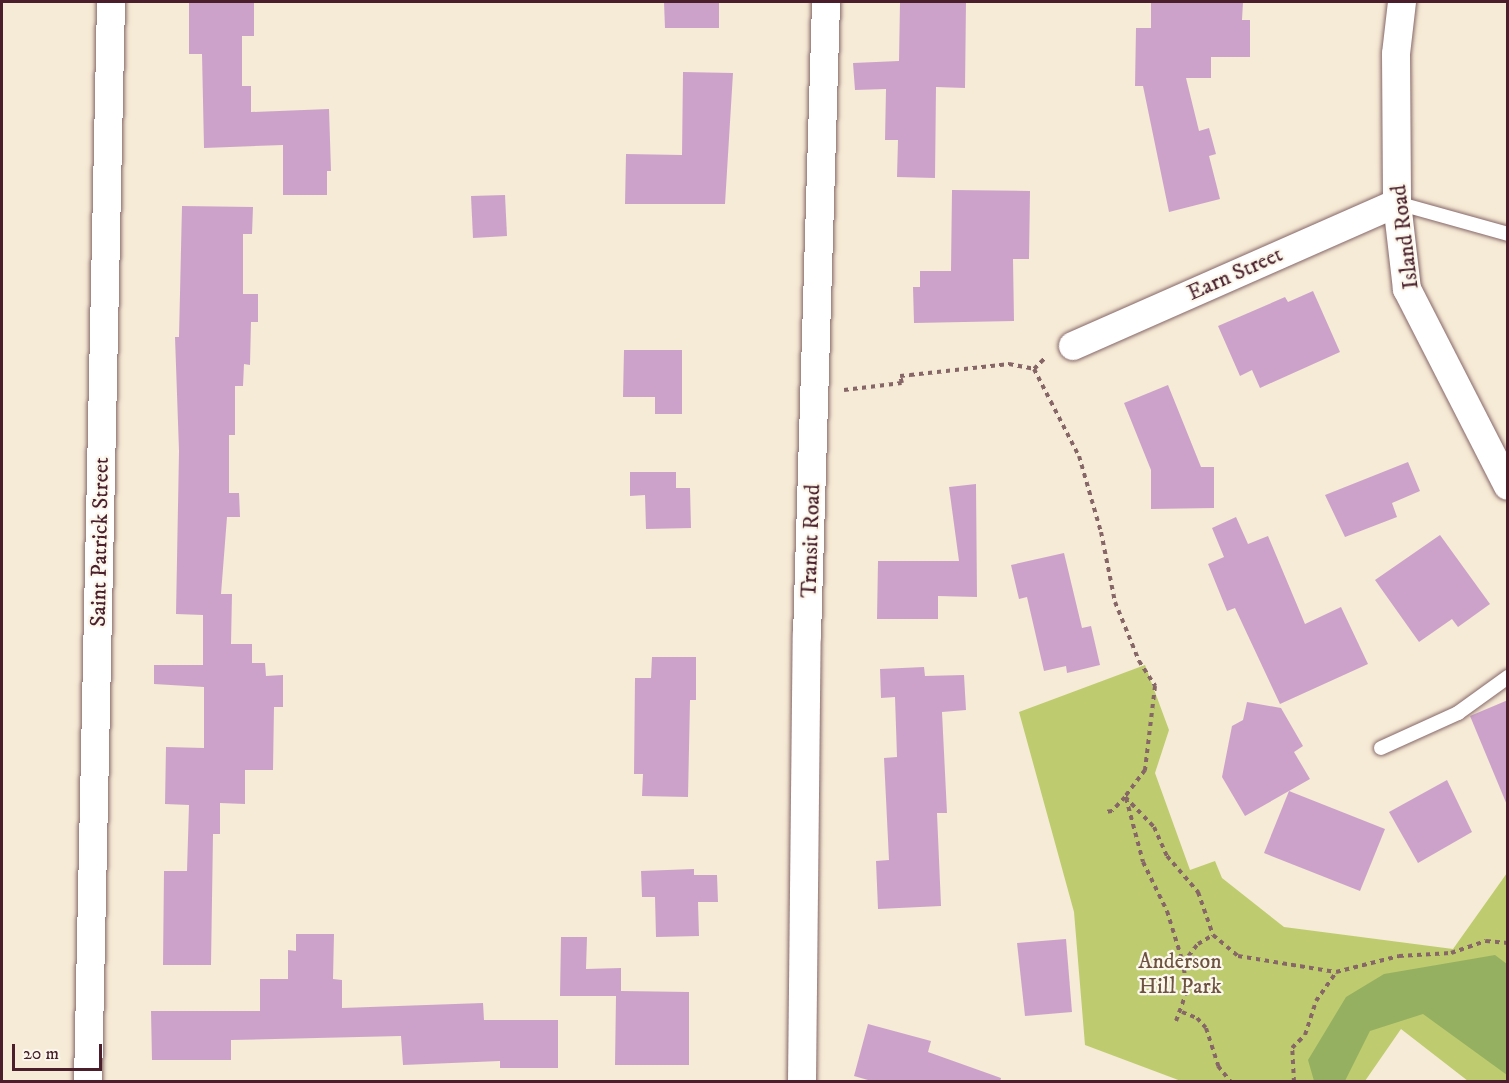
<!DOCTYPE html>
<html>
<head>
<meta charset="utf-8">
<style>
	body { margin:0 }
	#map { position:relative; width:1509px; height:1083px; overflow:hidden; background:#f6ebd6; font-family:"IM FELL DW Pica",serif }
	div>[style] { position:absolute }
	.green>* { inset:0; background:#becc6f }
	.forest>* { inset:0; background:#96b062 }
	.building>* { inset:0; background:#cca2cb }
	.path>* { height:4px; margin-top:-2px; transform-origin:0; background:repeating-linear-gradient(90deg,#866667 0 4.5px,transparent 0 9px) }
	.roads { filter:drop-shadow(0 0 2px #866667) drop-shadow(0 0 2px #866667) }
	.lane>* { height:14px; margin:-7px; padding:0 7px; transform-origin:7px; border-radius:7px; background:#fff }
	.street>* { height:28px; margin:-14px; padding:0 14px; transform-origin:14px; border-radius:14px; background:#fff }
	span { translate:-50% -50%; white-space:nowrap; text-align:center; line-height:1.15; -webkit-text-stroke:4.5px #fbf7ec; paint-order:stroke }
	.street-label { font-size:22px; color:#4a1f2b }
	.park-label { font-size:22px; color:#6d533f }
	.frame { position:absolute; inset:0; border:3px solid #4a1f2b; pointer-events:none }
	.scale { position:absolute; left:12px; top:1044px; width:90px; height:27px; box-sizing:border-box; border:3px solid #4a1f2b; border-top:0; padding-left:8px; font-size:18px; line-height:21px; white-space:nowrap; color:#4a1f2b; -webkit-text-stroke:4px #fbf7ec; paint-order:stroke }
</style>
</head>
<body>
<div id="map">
	<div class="green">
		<div style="clip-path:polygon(1145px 665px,1169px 730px,1155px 773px,1190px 870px,1215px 861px,1222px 878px,1284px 927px,1453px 949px,1507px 873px,1507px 1081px,1468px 1081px,1401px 1029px,1365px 1081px,1181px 1081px,1085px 1045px,1074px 912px,1019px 712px)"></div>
	</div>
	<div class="forest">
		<div style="clip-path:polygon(1495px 955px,1507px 964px,1507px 1075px,1423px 1014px,1370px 1031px,1345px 1081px,1314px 1081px,1308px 1060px,1346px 997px,1384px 974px)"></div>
	</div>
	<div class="building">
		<div style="clip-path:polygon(189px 2px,254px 2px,254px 36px,242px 36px,242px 86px,251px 86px,251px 112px,329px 109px,331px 171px,327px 171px,327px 195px,283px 195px,283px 145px,204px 148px,202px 54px,189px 54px)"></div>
		<div style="clip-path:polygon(664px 2px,719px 2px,719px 28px,665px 28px)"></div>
		<div style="clip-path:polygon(900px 2px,966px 2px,965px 88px,936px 87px,935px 178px,897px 177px,898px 140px,885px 140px,886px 89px,855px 90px,853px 63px,899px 61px)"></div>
		<div style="clip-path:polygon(1151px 2px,1243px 2px,1242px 20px,1250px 20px,1250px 57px,1211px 57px,1211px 78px,1186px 78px,1199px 131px,1209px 128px,1216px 154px,1209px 156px,1220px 199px,1169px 212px,1143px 86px,1135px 86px,1136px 28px,1151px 28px)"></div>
		<div style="clip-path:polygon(683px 72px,733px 73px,725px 204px,625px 204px,626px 154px,682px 155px)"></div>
		<div style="clip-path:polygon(952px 190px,1030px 191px,1029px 259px,1013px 259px,1014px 321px,914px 323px,913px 287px,920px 287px,920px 271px,951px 271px)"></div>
		<div style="clip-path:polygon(505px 195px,507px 236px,473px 238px,471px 196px)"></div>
		<div style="clip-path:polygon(182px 206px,253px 207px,252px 234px,243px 234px,243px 294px,258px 294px,258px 322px,251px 322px,250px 365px,244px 364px,243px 386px,235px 386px,235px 435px,229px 435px,229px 493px,239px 493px,240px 517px,227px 517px,221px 594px,232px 594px,231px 644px,252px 644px,252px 663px,265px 663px,266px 676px,283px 675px,283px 707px,274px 707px,273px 770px,245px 770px,245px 804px,220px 803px,220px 834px,213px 834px,211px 965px,163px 965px,164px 871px,187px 871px,189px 805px,165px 804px,166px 747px,204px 748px,204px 687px,154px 684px,154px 665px,203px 665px,203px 615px,176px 614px,179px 451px,175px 337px,179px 337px)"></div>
		<div style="clip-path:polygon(1313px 291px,1340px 352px,1260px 388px,1252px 370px,1240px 376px,1218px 326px,1285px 297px,1288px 302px)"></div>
		<div style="clip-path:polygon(624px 350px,682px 350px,682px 414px,655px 414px,655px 397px,623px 397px)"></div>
		<div style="clip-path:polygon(1168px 385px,1201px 467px,1214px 467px,1214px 508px,1151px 509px,1151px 470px,1124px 403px)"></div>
		<div style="clip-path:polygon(1408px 462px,1420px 491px,1392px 503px,1397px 517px,1345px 537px,1325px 495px)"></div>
		<div style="clip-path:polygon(630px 472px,676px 472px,676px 488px,690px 488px,691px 528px,646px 529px,645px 495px,630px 496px)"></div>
		<div style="clip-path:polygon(976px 484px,977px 597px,938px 596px,938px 619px,877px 619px,878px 561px,959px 561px,949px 487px)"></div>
		<div style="clip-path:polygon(1236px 517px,1248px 544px,1268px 536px,1305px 624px,1341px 607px,1368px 664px,1280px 704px,1235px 608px,1227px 611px,1208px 564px,1224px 557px,1212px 528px)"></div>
		<div style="clip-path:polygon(1440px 535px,1490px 604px,1458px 627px,1452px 619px,1419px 642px,1375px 580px)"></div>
		<div style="clip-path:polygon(1064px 553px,1082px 628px,1091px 626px,1100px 665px,1067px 673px,1066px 666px,1044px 671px,1027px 597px,1019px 599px,1011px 565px)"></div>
		<div style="clip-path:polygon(652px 657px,696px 657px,696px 700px,690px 700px,688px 797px,642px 796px,643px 774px,634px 774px,635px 678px,651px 678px)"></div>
		<div style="clip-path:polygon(924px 667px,925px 676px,964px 675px,966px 710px,942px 712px,947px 813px,937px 813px,941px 906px,878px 909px,876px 861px,889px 860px,884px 758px,897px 757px,895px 697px,881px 698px,880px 669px)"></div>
		<div style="clip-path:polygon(1508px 700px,1508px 805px,1507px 805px,1470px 716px)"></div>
		<div style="clip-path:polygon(1247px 702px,1281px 708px,1303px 746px,1294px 752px,1310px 779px,1245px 816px,1222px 777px,1232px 726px,1243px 720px)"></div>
		<div style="clip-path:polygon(1447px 780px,1472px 832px,1418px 863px,1389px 812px)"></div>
		<div style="clip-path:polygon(1289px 791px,1385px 829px,1360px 891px,1264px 853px)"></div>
		<div style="clip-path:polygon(694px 869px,694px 875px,717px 875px,718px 902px,698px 902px,699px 936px,656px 937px,655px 897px,642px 897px,641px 871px)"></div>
		<div style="clip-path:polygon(296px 934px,334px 934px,333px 979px,342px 980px,342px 1008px,483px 1003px,484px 1020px,558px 1020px,558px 1068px,500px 1068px,500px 1061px,403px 1065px,401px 1036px,231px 1040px,231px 1060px,152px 1060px,151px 1011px,260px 1011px,260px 979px,288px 979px,288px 950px,296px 951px)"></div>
		<div style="clip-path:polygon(561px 937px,587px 937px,586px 969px,621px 968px,621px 991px,689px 992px,689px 1065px,615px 1065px,616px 996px,560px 996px)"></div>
		<div style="clip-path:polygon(1066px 939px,1072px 1012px,1025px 1016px,1017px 943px)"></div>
		<div style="clip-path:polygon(868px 1024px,931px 1041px,928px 1052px,1001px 1078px,1000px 1082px,875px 1082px,854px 1076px)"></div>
	</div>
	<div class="path">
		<div style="left:1034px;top:369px;width:17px;rotate:-45deg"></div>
		<div style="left:844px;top:390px;width:58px;rotate:-6.9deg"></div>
		<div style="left:902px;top:383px;width:7px;rotate:-106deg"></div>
		<div style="left:900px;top:376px;width:10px;rotate:-6deg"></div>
		<div style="left:910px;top:375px;width:100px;rotate:-6.3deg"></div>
		<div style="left:1009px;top:364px;width:25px;rotate:11deg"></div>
		<div style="left:1034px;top:369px;width:98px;rotate:62.7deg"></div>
		<div style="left:1079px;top:456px;width:79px;rotate:73.9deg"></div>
		<div style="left:1101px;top:532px;width:71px;rotate:78.7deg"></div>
		<div style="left:1115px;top:602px;width:64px;rotate:67.9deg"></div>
		<div style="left:1139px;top:661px;width:30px;rotate:57deg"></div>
		<div style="left:1155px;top:686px;width:85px;rotate:96.8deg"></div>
		<div style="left:1145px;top:770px;width:34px;rotate:127deg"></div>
		<div style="left:1125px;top:797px;width:19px;rotate:133deg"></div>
		<div style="left:1112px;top:811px;width:7px;rotate:172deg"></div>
		<div style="left:1125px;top:797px;width:42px;rotate:46deg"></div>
		<div style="left:1154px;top:827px;width:32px;rotate:66deg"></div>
		<div style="left:1167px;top:856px;width:48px;rotate:49.3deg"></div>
		<div style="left:1198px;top:892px;width:46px;rotate:70.8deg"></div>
		<div style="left:1213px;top:935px;width:33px;rotate:40deg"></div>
		<div style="left:1238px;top:956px;width:99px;rotate:9.3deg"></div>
		<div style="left:1336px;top:972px;width:65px;rotate:-14.3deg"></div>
		<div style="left:1399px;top:956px;width:52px;rotate:-3.3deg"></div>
		<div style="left:1451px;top:953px;width:37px;rotate:-19deg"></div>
		<div style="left:1486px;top:941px;width:22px;rotate:5deg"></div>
		<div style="left:1126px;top:798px;width:66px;rotate:75.1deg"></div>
		<div style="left:1143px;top:862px;width:55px;rotate:63.9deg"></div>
		<div style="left:1167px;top:911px;width:54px;rotate:72.9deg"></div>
		<div style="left:1183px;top:963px;width:24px;rotate:-52deg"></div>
		<div style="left:1198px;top:944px;width:17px;rotate:-31deg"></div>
		<div style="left:1182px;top:1012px;width:16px;rotate:22deg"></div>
		<div style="left:1197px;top:1018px;width:13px;rotate:48deg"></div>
		<div style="left:1206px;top:1028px;width:40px;rotate:72deg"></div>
		<div style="left:1218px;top:1066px;width:21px;rotate:51deg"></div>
		<div style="left:1176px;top:1021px;width:32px;rotate:-70deg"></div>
		<div style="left:1187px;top:991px;width:28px;rotate:-98deg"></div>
		<div style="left:1294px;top:1082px;width:34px;rotate:-93deg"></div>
		<div style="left:1292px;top:1048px;width:18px;rotate:-45deg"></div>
		<div style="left:1305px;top:1035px;width:36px;rotate:-72deg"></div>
		<div style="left:1316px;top:1001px;width:35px;rotate:-55deg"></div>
	</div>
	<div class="roads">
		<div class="lane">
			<div style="left:1397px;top:203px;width:115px;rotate:15.6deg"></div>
			<div style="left:1381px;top:748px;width:85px;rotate:-24.4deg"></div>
			<div style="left:1458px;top:713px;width:62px;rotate:-35.8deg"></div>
		</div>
		<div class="street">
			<div style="left:1402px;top:2px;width:52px;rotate:96.6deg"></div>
			<div style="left:1396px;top:54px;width:149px;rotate:89.6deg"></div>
			<div style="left:1397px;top:203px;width:87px;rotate:83.4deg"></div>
			<div style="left:1407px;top:289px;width:221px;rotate:62.9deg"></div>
			<div style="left:1073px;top:346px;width:354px;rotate:-23.8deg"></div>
			<div style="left:88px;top:1082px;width:1080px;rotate:-88.78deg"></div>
			<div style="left:802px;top:1082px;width:446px;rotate:-89.4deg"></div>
			<div style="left:807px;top:636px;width:634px;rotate:-88.28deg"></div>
		</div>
	</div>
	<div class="street-label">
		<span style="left:1405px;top:237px;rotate:-97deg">Island Road</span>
		<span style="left:1235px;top:274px;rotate:-24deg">Earn Street</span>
		<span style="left:811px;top:541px;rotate:-88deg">Transit Road</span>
		<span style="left:100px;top:542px;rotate:-89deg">Saint Patrick Street</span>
	</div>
	<div class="park-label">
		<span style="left:1180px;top:974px">Anderson<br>Hill Park</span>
	</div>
	<div class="frame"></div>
	<div class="scale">20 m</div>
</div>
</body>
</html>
